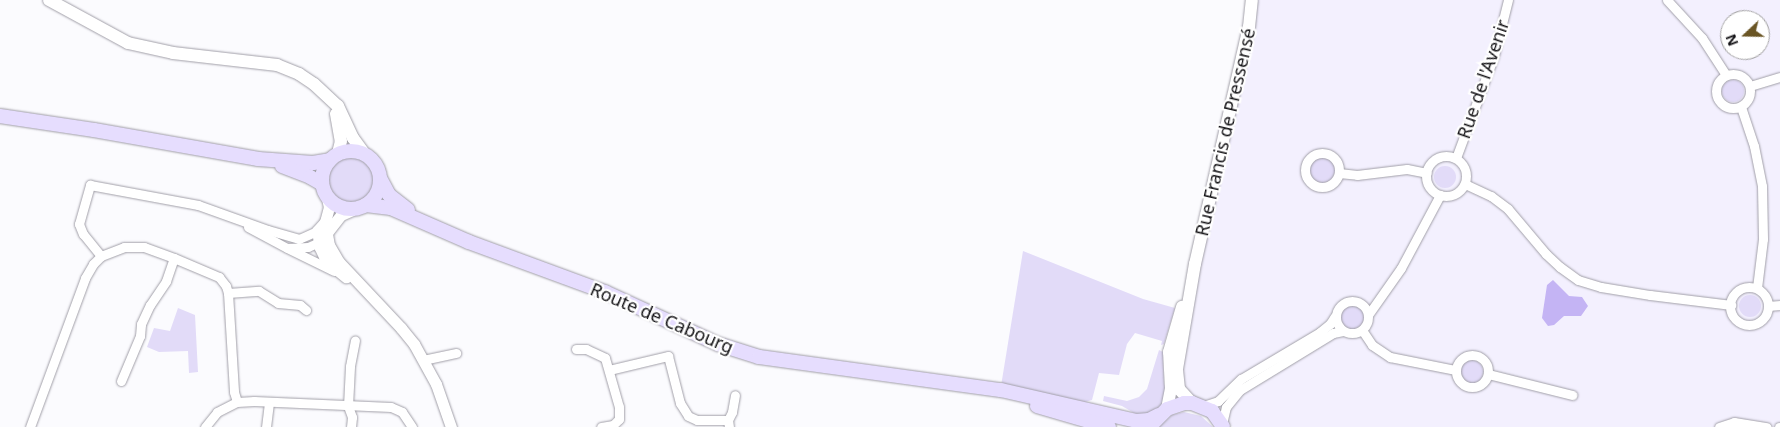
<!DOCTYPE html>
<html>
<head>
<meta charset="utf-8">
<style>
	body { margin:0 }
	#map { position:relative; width:1780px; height:427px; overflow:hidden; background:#fbfbfe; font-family:"Noto Sans",sans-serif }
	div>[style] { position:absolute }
	.built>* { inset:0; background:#f3f0fe }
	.green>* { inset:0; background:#e2dbf8 }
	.round { border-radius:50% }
	.water>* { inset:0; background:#c4b4f4 }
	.roads { filter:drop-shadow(0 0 1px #a19fa8) drop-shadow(0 0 1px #a19fa8) }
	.minor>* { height:9px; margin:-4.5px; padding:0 4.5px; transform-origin:4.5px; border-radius:4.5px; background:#fff }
	.minor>.ring { margin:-4.5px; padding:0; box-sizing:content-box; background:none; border:9px solid #fff; border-radius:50% }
	.tertiary>* { height:11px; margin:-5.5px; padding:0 5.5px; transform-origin:5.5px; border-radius:5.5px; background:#fff }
	.secondary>* { height:12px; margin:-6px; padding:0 6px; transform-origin:6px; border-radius:6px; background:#fff }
	.primary>* { height:14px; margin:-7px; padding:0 7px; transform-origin:7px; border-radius:7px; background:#e6ddfe }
	.primary>.ring { margin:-7px; padding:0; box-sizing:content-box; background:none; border:14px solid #e6ddfe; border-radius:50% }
	span { translate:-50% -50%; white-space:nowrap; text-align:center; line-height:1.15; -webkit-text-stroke:4.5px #fff; paint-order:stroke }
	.street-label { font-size:18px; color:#131215 }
	.north { position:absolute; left:1720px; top:10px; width:50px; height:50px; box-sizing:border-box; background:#fff; border:1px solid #a1a0a1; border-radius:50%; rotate:249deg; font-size:14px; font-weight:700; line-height:20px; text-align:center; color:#131215 }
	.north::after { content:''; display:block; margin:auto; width:18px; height:22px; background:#6a5524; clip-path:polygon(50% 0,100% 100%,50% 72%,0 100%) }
</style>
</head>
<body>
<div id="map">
	<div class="built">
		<div style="clip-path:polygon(evenodd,1258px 0,1780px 0,1780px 427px,1233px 427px,1182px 389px,1179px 375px,1204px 221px,1258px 0,1730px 20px,1760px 20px,1760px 50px,1730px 50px,1730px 20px)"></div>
	</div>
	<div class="green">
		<div class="round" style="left:1722px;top:80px;width:22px;height:22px"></div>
		<div class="round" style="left:1309px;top:157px;width:26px;height:26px"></div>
		<div class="round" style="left:329px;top:158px;width:44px;height:44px"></div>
		<div class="round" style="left:1434px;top:166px;width:22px;height:22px"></div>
		<div style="clip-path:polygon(1023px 251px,1143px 299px,1175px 308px,1164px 344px,1161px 345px,1162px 341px,1135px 333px,1127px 344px,1119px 375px,1099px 373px,1092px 400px,1085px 402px,1001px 386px)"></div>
		<div class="round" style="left:1739px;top:295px;width:22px;height:22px"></div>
		<div class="round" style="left:1338px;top:304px;width:26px;height:26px"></div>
		<div style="clip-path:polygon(178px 308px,195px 315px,198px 372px,189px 373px,188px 351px,159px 352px,147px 347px,154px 328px,170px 331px)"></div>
		<div style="clip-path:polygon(1159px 350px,1163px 352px,1164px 384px,1167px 388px,1167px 398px,1158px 410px,1139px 416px,1122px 406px,1103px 401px,1104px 396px,1127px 401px,1139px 397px,1147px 389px)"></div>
		<div class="round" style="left:1459px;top:360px;width:24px;height:24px"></div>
		<div style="clip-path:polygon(1184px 412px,1201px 416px,1213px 427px,1159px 427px,1172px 415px)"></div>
	</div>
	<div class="water">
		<div style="clip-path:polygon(1553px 280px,1569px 296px,1582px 297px,1588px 306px,1581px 316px,1564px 316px,1554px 325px,1548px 326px,1542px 318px,1547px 285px)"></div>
	</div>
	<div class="roads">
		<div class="minor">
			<div style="left:1667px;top:0;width:52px;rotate:47.4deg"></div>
			<div style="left:1702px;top:38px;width:44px;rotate:57deg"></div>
			<div class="ring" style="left:1716px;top:74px;width:25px;height:25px"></div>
			<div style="left:1750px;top:86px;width:31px;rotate:-17deg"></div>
			<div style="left:1741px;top:107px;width:41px;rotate:71.6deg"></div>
			<div style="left:1754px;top:146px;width:41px;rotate:78.7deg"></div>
			<div style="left:1762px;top:186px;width:53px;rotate:88.9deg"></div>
			<div style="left:1763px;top:239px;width:49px;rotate:97deg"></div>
			<div class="ring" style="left:1305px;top:153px;width:25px;height:25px"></div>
			<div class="ring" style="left:1426px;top:156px;width:31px;height:31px"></div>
			<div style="left:1456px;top:158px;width:109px;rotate:-69.6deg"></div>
			<div style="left:1494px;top:56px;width:58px;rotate:-76deg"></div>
			<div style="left:1339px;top:173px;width:18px;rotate:6deg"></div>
			<div style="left:1357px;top:175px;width:50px;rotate:-6.8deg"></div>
			<div style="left:1407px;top:169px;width:20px;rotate:11deg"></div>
			<div style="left:1465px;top:184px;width:29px;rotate:25deg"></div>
			<div style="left:1491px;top:196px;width:21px;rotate:37deg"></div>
			<div style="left:1508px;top:209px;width:59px;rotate:49.8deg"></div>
			<div style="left:1546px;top:254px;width:19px;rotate:43deg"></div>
			<div style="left:1560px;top:267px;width:22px;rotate:36deg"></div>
			<div style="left:1578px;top:280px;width:24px;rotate:17deg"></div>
			<div style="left:1601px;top:287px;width:50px;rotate:9.3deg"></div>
			<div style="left:1650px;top:295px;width:82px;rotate:7deg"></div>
			<div style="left:248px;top:227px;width:44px;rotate:28.3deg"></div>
			<div style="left:287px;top:248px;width:21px;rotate:-3deg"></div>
			<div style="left:308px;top:247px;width:12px;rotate:-24deg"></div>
			<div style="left:289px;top:249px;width:50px;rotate:26.1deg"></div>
			<div style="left:101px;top:256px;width:28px;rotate:-129deg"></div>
			<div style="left:83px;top:234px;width:11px;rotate:-112deg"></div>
			<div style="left:79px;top:224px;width:41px;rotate:-74.2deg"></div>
			<div style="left:90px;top:185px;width:110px;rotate:10.5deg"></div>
			<div style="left:198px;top:205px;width:74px;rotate:19.7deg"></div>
			<div style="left:268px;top:230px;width:32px;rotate:16deg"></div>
			<div style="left:299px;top:239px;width:20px;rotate:-24deg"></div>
			<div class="ring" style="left:1730px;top:287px;width:29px;height:29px"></div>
			<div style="left:228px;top:293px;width:31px;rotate:-4deg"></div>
			<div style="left:259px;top:291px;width:22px;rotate:32deg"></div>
			<div style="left:278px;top:303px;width:22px;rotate:5deg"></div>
			<div style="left:300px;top:305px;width:8px;rotate:40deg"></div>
			<div class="ring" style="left:1336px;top:301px;width:23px;height:23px"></div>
			<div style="left:1768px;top:306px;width:12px;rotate:-5deg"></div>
			<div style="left:1368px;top:315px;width:57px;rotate:-54.9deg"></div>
			<div style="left:1401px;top:268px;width:83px;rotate:-61.9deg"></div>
			<div style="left:1362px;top:330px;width:18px;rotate:56deg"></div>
			<div style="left:1372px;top:345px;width:22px;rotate:34deg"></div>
			<div style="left:1390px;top:357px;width:66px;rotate:11.3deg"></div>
			<div style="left:576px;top:349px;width:10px"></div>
			<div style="left:586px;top:349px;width:21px;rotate:25deg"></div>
			<div style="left:605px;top:358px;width:51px;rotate:74.1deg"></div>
			<div style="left:619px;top:407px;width:12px;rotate:90deg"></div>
			<div style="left:619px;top:419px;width:8px;rotate:135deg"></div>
			<div style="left:613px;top:425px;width:12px;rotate:171deg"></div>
			<div class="ring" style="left:1456px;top:355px;width:23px;height:23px"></div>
			<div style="left:423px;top:360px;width:34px;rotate:-12deg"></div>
			<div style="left:609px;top:370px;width:61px;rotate:-13.3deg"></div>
			<div style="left:668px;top:356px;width:49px;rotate:75.7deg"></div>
			<div style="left:680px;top:403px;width:15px;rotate:58deg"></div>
			<div style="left:688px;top:416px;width:10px;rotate:24deg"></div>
			<div style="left:697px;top:420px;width:31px"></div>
			<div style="left:728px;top:420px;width:7px;rotate:82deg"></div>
			<div style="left:1488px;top:374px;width:87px;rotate:14deg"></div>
			<div style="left:121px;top:381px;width:49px;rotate:-67.1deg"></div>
			<div style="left:140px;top:336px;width:12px;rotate:-85deg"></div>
			<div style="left:141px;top:324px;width:21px;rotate:-65deg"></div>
			<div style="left:150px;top:305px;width:29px;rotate:-56deg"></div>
			<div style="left:166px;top:281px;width:24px;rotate:-71deg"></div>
			<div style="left:1203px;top:406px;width:16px;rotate:-18deg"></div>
			<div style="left:1218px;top:401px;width:32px;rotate:-44deg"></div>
			<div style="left:1241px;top:379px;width:92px;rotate:-30.7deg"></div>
			<div style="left:1320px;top:332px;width:13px;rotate:-39deg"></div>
			<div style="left:1330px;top:324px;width:9px;rotate:-58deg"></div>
			<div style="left:728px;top:420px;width:9px;rotate:-63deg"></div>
			<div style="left:732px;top:412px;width:17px;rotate:-80deg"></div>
			<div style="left:1222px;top:424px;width:17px;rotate:-77deg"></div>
			<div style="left:1226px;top:407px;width:22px;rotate:-51deg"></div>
			<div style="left:1240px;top:390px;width:109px;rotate:-31.5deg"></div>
			<div style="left:1333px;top:333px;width:10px;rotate:-11deg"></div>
			<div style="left:30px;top:427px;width:159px;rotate:-69.7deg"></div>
			<div style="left:85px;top:278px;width:16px;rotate:-60deg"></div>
			<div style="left:93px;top:264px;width:11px;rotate:-45deg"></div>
			<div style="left:101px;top:256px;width:25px;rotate:-21deg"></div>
			<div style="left:124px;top:247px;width:20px"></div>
			<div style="left:144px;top:247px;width:32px;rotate:20deg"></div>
			<div style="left:174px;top:258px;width:49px;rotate:22.9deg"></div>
			<div style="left:219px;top:277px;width:11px;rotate:52deg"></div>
			<div style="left:226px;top:286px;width:7px;rotate:74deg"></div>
			<div style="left:228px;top:293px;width:99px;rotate:86.5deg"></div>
			<div style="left:234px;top:392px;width:10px;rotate:73deg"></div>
			<div style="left:205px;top:427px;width:19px;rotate:-51deg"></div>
			<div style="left:217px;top:412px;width:22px;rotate:-27deg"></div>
			<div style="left:237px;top:402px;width:17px;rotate:-3deg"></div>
			<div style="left:254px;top:401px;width:137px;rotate:2.5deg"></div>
			<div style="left:391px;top:407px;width:12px;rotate:24deg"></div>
			<div style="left:402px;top:412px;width:18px;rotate:56deg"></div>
			<div style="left:266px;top:427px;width:25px;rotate:-83deg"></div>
			<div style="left:351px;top:427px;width:10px;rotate:-84deg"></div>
			<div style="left:352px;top:417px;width:12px;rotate:-110deg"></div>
			<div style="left:348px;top:406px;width:40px;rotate:-87.1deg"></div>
			<div style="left:350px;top:366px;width:26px;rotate:-79deg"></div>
			<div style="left:1719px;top:427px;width:16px;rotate:-18deg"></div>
			<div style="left:1734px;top:422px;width:33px;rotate:9deg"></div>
			<div style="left:1779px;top:427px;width:1px"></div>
		</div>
		<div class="tertiary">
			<div style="left:326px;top:194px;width:13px;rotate:77deg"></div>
			<div style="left:329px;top:207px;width:16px;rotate:105deg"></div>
			<div style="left:325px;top:222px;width:12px;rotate:132deg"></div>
			<div style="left:317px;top:231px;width:17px;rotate:80deg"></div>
			<div style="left:320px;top:248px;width:14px;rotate:65deg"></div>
			<div style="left:326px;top:261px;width:26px;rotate:39deg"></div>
			<div style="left:327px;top:234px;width:11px;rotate:80deg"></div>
			<div style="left:329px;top:245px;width:20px;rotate:60deg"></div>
			<div style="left:339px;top:262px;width:91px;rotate:46.8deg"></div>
			<div style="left:401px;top:328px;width:21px;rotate:51deg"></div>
			<div style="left:414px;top:344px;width:46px;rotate:61.2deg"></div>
			<div style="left:436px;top:384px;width:46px;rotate:70.8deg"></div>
			<div style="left:322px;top:239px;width:31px;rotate:-52deg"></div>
			<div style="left:341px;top:215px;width:12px;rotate:-24deg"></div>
		</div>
		<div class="secondary">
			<div style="left:49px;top:0;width:90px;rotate:28.6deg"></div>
			<div style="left:128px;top:43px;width:46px;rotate:12.5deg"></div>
			<div style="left:173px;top:53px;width:105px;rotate:6.6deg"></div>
			<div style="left:277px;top:65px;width:24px;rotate:22deg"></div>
			<div style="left:299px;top:74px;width:18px;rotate:34deg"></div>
			<div style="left:314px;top:84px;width:33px;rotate:43deg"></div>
			<div style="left:338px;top:106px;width:35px;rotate:65deg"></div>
			<div style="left:353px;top:138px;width:19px;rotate:54deg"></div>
			<div style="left:336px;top:114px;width:27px;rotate:80deg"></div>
			<div style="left:341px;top:141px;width:12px;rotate:104deg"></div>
			<div style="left:1192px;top:403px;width:19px;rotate:-133deg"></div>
			<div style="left:1179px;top:389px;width:20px;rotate:-96deg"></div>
			<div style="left:1177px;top:369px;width:107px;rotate:-80.3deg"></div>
			<div style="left:1195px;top:264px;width:243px;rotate:-77.2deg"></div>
			<div style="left:1249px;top:27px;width:27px;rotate:-84deg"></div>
			<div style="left:1167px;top:409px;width:20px;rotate:-79deg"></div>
			<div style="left:1171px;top:389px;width:37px;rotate:-93deg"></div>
			<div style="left:1169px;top:352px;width:47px;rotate:-73.9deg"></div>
		</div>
		<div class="primary">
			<div style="left:0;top:116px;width:95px;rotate:8.5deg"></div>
			<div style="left:94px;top:130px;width:167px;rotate:10deg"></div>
			<div style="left:258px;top:159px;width:55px;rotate:4.2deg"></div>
			<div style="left:313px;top:163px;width:17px;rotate:-10deg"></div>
			<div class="ring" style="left:322px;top:151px;width:44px;height:44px"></div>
			<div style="left:282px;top:166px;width:30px;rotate:21deg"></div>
			<div style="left:310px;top:177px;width:14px;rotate:30deg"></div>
			<div style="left:380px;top:178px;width:19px;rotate:62deg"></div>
			<div style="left:389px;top:195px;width:24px;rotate:38deg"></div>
			<div style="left:366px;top:205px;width:25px;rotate:7deg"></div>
			<div style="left:391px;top:208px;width:85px;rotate:23.6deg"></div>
			<div style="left:469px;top:242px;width:145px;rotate:20.2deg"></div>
			<div style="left:605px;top:292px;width:124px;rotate:24.7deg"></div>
			<div style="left:718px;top:344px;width:43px;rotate:17.6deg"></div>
			<div style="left:759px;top:357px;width:244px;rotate:7.8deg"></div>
			<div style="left:1001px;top:390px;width:139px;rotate:12.9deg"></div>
			<div style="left:1136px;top:421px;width:13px;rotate:-4deg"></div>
			<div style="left:1149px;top:420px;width:11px;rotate:-27deg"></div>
			<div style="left:1037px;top:406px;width:75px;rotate:16.3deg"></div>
			<div style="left:1154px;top:422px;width:18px;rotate:-45deg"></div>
			<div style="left:1167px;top:409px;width:18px;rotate:-19deg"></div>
			<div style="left:1184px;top:403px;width:8px"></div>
			<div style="left:1192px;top:403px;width:22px;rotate:22deg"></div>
			<div style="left:1212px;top:411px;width:19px;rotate:55deg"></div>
		</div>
	</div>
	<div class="street-label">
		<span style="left:1483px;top:79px;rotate:-71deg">Rue de l'Avenir</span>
		<span style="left:1225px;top:132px;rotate:-77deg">Rue Francis de Pressensé</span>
		<span style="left:662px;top:318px;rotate:23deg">Route de Cabourg</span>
	</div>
	<div class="north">N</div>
</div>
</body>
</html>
